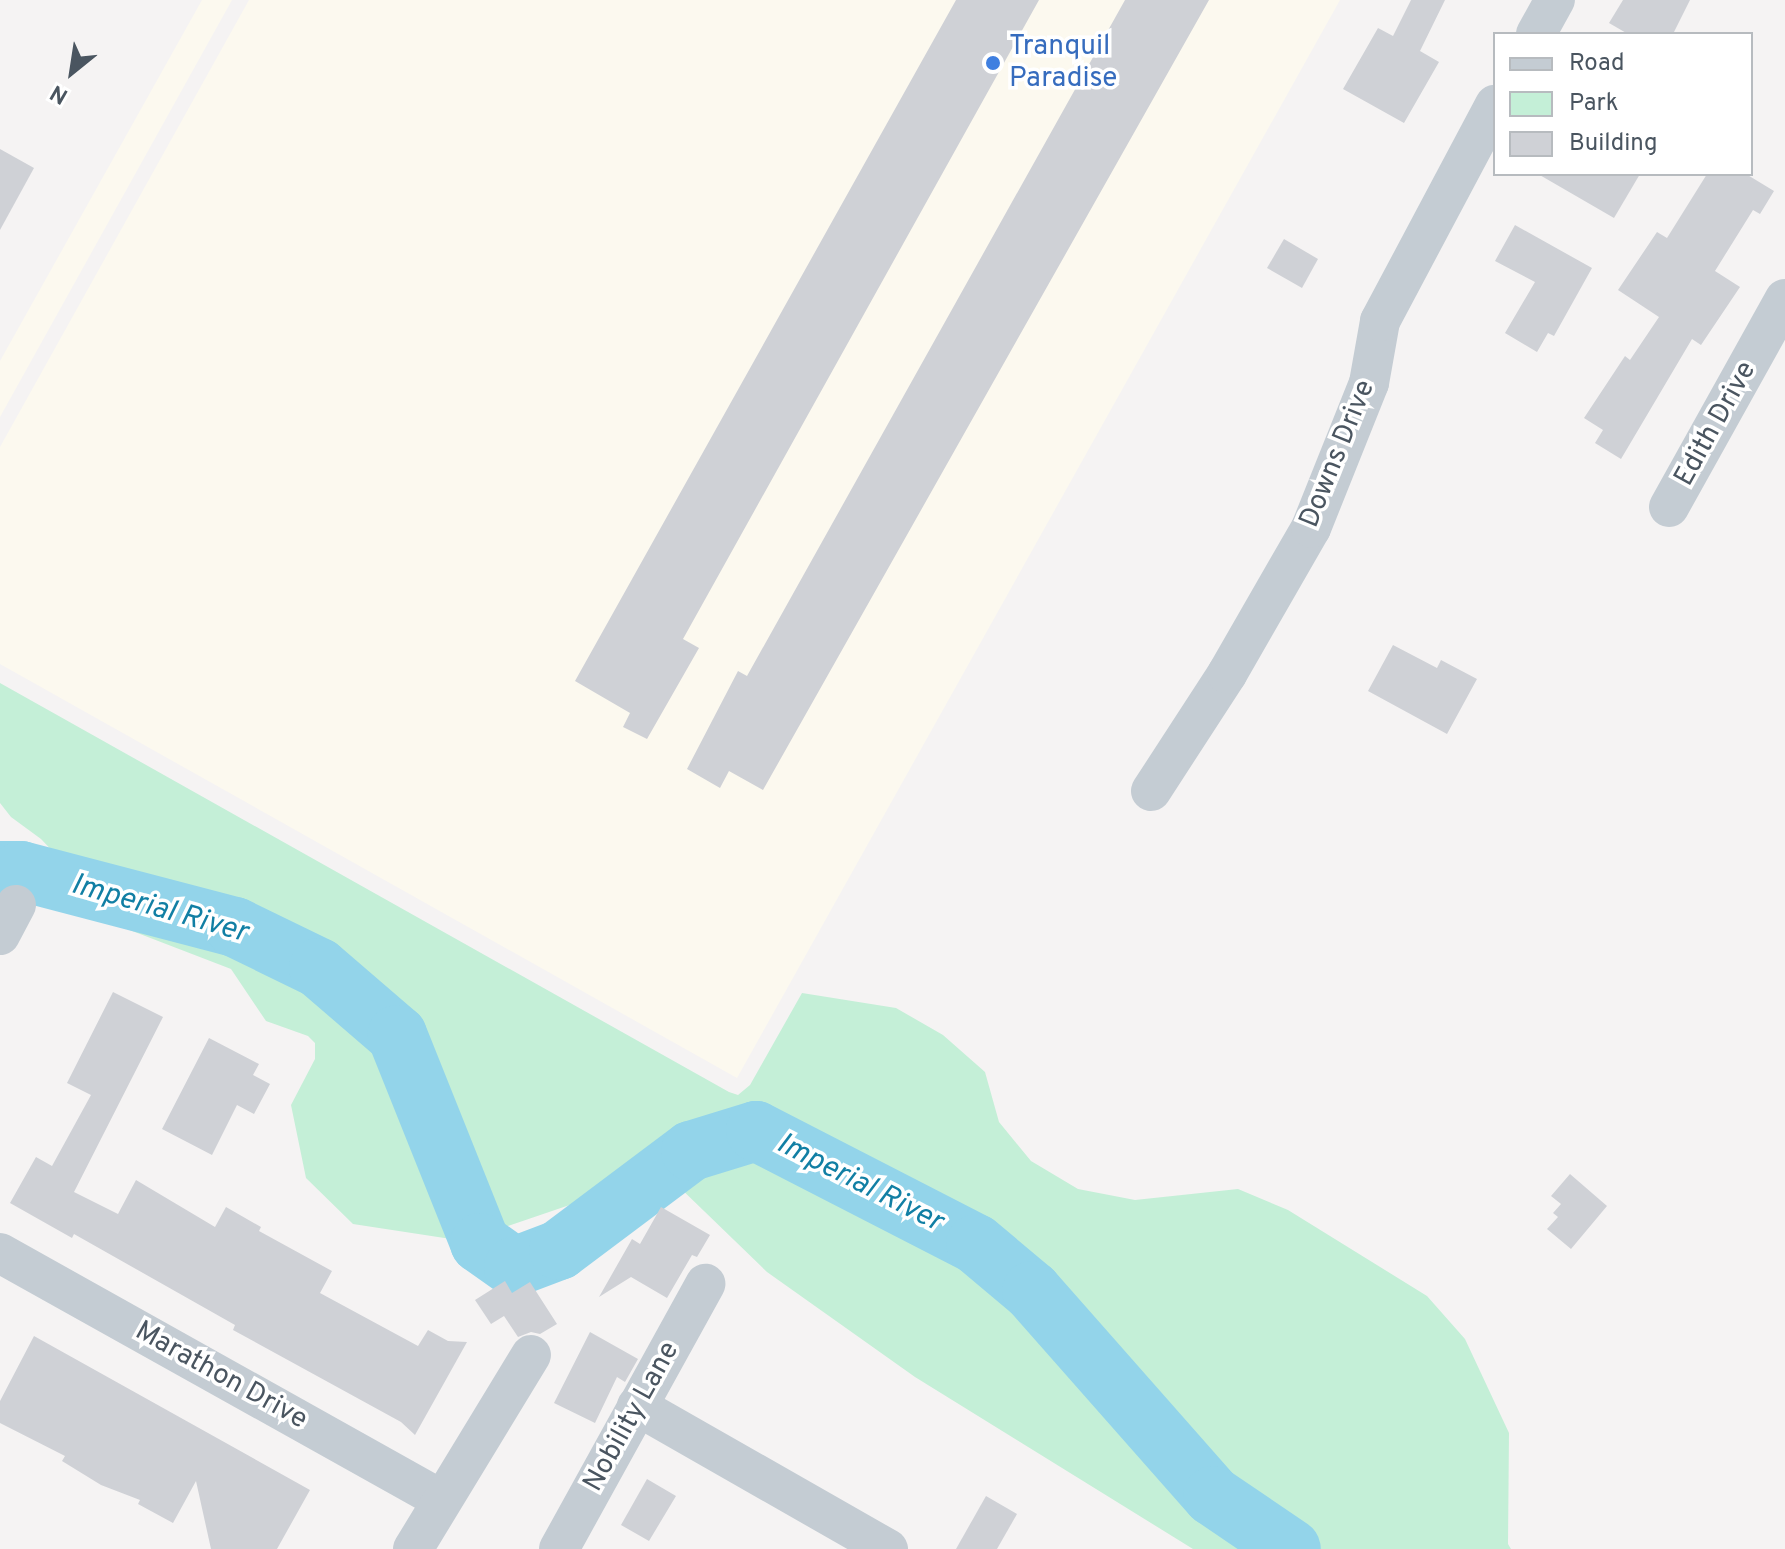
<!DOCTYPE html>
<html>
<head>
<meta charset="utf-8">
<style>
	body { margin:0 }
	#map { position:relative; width:1785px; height:1549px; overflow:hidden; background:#f5f3f3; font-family:Overpass,sans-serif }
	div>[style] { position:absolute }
	.commercial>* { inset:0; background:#fcf9ef }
	.green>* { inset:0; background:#c4efd7 }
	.river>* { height:60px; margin:-30px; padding:0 30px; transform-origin:30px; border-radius:30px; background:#93d4ea }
	.building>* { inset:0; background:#cfd1d6 }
	.street>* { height:40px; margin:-20px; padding:0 20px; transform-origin:20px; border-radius:20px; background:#c4ccd3 }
	.dots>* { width:22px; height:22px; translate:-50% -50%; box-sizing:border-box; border:4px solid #fff; border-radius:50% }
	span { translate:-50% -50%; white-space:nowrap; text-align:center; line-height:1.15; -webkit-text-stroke:7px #fff; paint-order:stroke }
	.shop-label { font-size:28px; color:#366cbe }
	.left { translate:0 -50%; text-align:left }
	.street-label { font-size:28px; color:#4a5560 }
	.water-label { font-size:30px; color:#117fa4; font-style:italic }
	.legend { position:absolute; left:1493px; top:32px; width:260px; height:144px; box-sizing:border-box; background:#fff; border:2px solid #b7bbbf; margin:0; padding:10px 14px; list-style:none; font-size:24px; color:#4a5560 }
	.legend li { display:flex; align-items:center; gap:16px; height:40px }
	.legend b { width:40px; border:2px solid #b7bbbf }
	.north { position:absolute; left:32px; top:32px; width:80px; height:80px; -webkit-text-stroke:6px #fff; paint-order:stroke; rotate:210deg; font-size:22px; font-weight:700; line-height:32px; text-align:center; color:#4a5560 }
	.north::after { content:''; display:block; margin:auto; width:28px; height:36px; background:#4a5560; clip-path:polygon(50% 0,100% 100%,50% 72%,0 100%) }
</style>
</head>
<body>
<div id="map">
	<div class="commercial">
		<div style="clip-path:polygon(202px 0,232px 0,0 417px,0 361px)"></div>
		<div style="clip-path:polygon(249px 0,1340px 0,737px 1078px,0 664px,0 447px)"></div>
	</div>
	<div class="green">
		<div style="clip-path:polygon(0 683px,729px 1092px,738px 1095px,750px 1085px,802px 993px,896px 1008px,943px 1035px,985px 1072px,999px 1122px,1031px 1161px,1078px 1189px,1135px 1200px,1238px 1189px,1288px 1210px,1427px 1296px,1465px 1339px,1509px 1433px,1508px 1544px,1511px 1549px,1193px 1549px,915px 1377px,767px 1272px,674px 1182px,596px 1196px,464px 1241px,353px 1224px,306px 1178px,291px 1105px,315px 1059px,315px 1043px,308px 1036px,266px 1021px,231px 969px,127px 929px,41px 839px,11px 817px,0 803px)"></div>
	</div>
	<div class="river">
		<div style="left:0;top:871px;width:21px"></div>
		<div style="left:21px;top:871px;width:221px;rotate:14.7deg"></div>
		<div style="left:235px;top:927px;width:93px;rotate:26deg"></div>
		<div style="left:319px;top:968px;width:103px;rotate:40.7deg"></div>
		<div style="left:397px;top:1035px;width:224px;rotate:68.2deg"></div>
		<div style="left:480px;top:1243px;width:42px;rotate:35.2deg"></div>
		<div style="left:514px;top:1267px;width:48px;rotate:-20.7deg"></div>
		<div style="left:559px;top:1250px;width:165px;rotate:-36.9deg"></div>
		<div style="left:691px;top:1151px;width:68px;rotate:-17.1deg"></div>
		<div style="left:756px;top:1131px;width:247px;rotate:27.2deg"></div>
		<div style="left:976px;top:1244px;width:73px;rotate:40deg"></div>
		<div style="left:1032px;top:1291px;width:273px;rotate:48.6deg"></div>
		<div style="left:1213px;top:1496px;width:94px;rotate:34.2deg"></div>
	</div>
	<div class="building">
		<div style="clip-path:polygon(956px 0,1039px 0,683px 639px,699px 648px,647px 739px,623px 727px,630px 713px,575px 681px)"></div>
		<div style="clip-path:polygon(1125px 0,1209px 0,763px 790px,729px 771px,720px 788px,687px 769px,738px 671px,747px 676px)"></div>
		<div style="clip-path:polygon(1411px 0,1445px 0,1420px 51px,1439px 62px,1404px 123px,1343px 89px,1378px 28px,1393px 36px)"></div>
		<div style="clip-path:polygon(1623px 0,1690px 0,1673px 34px,1628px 34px,1609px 23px)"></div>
		<div style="clip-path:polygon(0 149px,34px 168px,0 230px)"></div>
		<div style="clip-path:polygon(1538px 174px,1640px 174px,1614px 218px)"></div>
		<div style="clip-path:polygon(1707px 174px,1746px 174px,1774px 191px,1760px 214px,1753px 210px,1715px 271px,1740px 287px,1701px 345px,1692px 339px,1621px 459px,1595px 443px,1603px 430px,1584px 418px,1625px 356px,1630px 360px,1659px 317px,1618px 290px,1657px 232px,1667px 238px)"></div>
		<div style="clip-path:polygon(1515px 225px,1592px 268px,1554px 336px,1548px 333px,1537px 352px,1505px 333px,1535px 282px,1495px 261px)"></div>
		<div style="clip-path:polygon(1284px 239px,1318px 259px,1302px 288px,1267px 268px)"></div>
		<div style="clip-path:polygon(1393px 645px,1437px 668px,1441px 660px,1477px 679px,1447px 734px,1368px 691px)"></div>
		<div style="clip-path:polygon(113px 992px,163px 1017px,74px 1192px,118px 1214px,136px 1180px,215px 1227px,226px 1207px,261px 1227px,259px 1231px,332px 1271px,320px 1293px,418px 1346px,428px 1330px,448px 1341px,467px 1342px,415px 1435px,401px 1422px,233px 1330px,235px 1325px,74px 1234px,72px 1238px,10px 1203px,36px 1157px,52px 1166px,91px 1095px,67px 1083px)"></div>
		<div style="clip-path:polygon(209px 1038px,259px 1064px,253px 1075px,270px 1084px,254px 1114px,237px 1105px,212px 1155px,162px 1129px)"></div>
		<div style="clip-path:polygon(1570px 1174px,1607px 1206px,1571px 1249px,1547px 1229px,1558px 1217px,1553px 1213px,1561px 1204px,1551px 1196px)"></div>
		<div style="clip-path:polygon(661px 1207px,710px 1235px,697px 1257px,692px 1255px,667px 1298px,631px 1277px,599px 1297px,632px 1239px,640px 1244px)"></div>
		<div style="clip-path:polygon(505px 1281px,512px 1293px,530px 1282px,557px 1324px,540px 1334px,531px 1332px,518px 1337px,504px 1316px,491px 1324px,475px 1300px)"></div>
		<div style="clip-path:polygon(590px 1332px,638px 1359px,625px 1382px,617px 1377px,595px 1423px,554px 1403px)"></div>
		<div style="clip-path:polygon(34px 1336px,310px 1490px,277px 1549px,211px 1549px,196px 1481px,173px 1523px,138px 1504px,140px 1500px,101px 1485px,62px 1461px,65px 1456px,0 1423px,0 1401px)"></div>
		<div style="clip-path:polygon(647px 1479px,676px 1496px,649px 1541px,621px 1525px)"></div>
		<div style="clip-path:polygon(986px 1496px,1017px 1514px,997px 1549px,956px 1549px)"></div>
	</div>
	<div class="street">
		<div style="left:1536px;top:34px;width:39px;rotate:-61deg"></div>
		<div style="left:1669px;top:507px;width:238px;rotate:-60.9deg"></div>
		<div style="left:1151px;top:791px;width:140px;rotate:-57deg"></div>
		<div style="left:1227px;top:674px;width:168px;rotate:-60.1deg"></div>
		<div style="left:1311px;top:528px;width:156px;rotate:-68.2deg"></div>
		<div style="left:1369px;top:383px;width:63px;rotate:-79.9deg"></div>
		<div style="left:1380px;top:321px;width:245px;rotate:-62deg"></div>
		<div style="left:0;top:935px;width:34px;rotate:-62deg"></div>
		<div style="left:0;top:1253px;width:506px;rotate:29.2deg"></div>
		<div style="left:637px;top:1406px;width:289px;rotate:29.7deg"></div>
		<div style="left:413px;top:1549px;width:227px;rotate:-58.7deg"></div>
		<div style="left:559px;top:1549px;width:303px;rotate:-61.1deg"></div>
	</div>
	<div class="dots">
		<div style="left:993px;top:63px;background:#3f7fe0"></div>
	</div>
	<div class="shop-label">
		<span class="left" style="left:1009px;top:63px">Tranquil<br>Paradise</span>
	</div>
	<div class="street-label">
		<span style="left:1716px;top:424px;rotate:-61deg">Edith Drive</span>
		<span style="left:1338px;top:454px;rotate:-68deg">Downs Drive</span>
		<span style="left:221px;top:1376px;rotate:29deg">Marathon Drive</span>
		<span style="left:632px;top:1417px;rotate:-61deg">Nobility Lane</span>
	</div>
	<div class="water-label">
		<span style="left:159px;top:910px;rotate:16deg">Imperial River</span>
		<span style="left:859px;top:1184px;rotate:27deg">Imperial River</span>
	</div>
	<ul class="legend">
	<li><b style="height:10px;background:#c4ccd3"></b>Road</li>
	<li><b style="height:22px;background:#c4efd7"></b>Park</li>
	<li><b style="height:22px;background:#cfd1d6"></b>Building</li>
	</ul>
	<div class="north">N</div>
</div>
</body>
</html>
